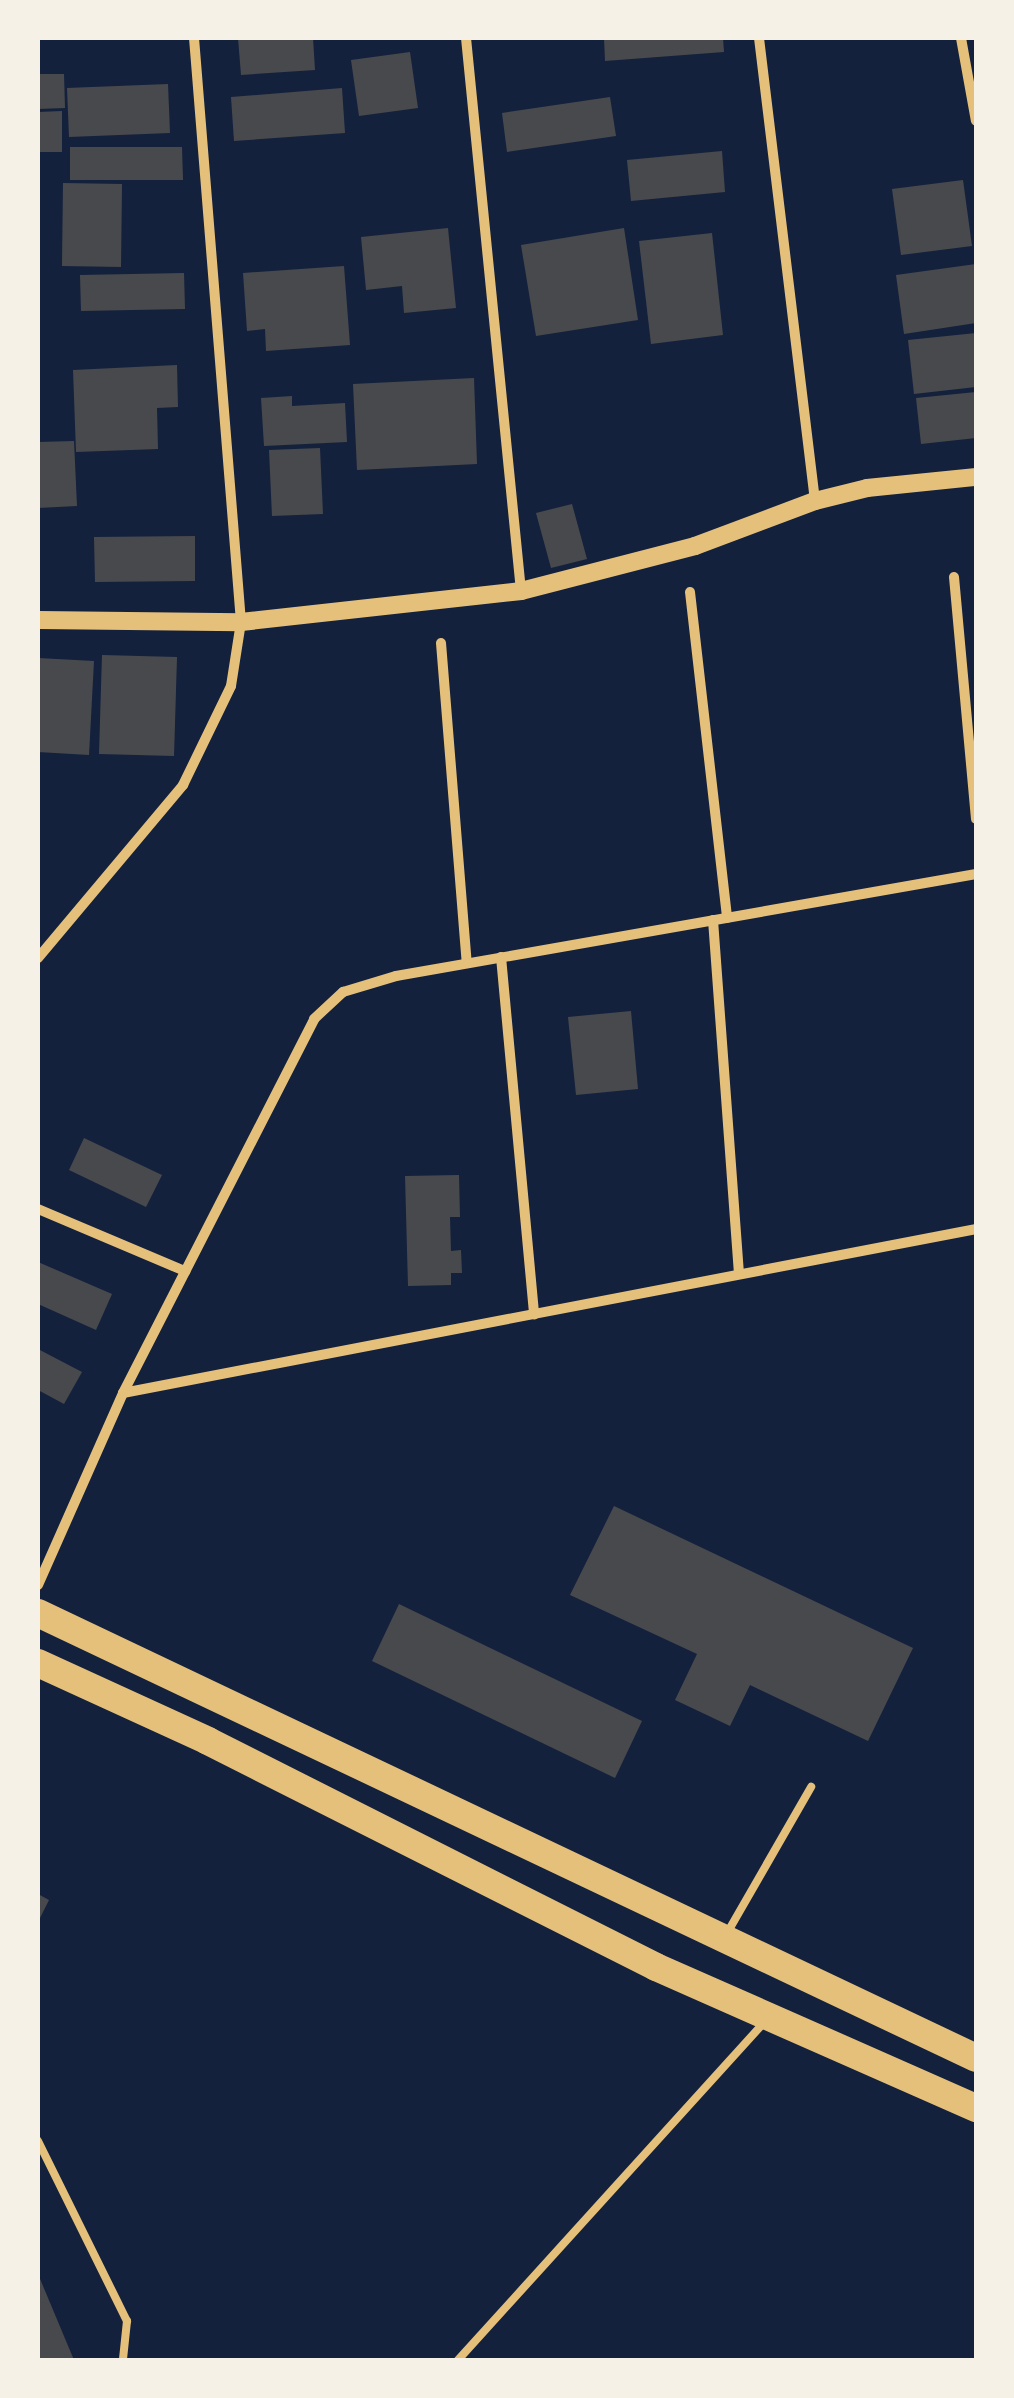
<!DOCTYPE html>
<html>
<head>
<meta charset="utf-8">
<style>
	body { margin:0 }
	#map { position:relative; width:1014px; height:2398px; overflow:hidden; background:#14213d; font-family:"Alegreya Sans",sans-serif }
	div>[style] { position:absolute }
	.building>* { inset:0; background:#48494c }
	.service>* { height:8px; margin:-4px; padding:0 4px; transform-origin:4px; border-radius:4px; background:#e5c07b }
	.minor>* { height:10px; margin:-5px; padding:0 5px; transform-origin:5px; border-radius:5px; background:#e5c07b }
	.tertiary>* { height:18px; margin:-9px; padding:0 9px; transform-origin:9px; border-radius:9px; background:#e5c07b }
	.trunk>* { height:28px; margin:-14px; padding:0 14px; transform-origin:14px; border-radius:14px; background:#e5c07b }
	span { translate:-50% -50%; white-space:nowrap; text-align:center; line-height:1.15; -webkit-text-stroke:10px #f6f1e7; paint-order:stroke }
	.frame { position:absolute; inset:0; border:40px solid #f6f1e7; pointer-events:none }
</style>
</head>
<body>
<div id="map">
	<div class="building">
		<div style="clip-path:polygon(238px 38px,313px 38px,315px 70px,241px 75px)"></div>
		<div style="clip-path:polygon(604px 38px,723px 38px,724px 52px,605px 61px)"></div>
		<div style="clip-path:polygon(410px 52px,418px 108px,359px 116px,351px 60px)"></div>
		<div style="clip-path:polygon(38px 74px,64px 74px,65px 108px,38px 109px)"></div>
		<div style="clip-path:polygon(168px 84px,170px 133px,69px 137px,67px 88px)"></div>
		<div style="clip-path:polygon(342px 88px,345px 133px,234px 141px,231px 97px)"></div>
		<div style="clip-path:polygon(610px 97px,616px 136px,507px 152px,502px 113px)"></div>
		<div style="clip-path:polygon(62px 111px,62px 152px,38px 152px,38px 112px)"></div>
		<div style="clip-path:polygon(70px 147px,182px 147px,183px 180px,70px 180px)"></div>
		<div style="clip-path:polygon(722px 151px,725px 192px,631px 201px,627px 160px)"></div>
		<div style="clip-path:polygon(963px 180px,972px 246px,901px 255px,892px 189px)"></div>
		<div style="clip-path:polygon(63px 183px,122px 184px,121px 267px,62px 266px)"></div>
		<div style="clip-path:polygon(448px 228px,456px 308px,404px 313px,402px 286px,366px 290px,361px 237px)"></div>
		<div style="clip-path:polygon(624px 228px,638px 320px,536px 336px,521px 245px)"></div>
		<div style="clip-path:polygon(712px 233px,723px 335px,651px 344px,639px 241px)"></div>
		<div style="clip-path:polygon(976px 264px,976px 323px,904px 334px,896px 275px)"></div>
		<div style="clip-path:polygon(344px 266px,350px 345px,266px 351px,265px 329px,247px 331px,243px 273px)"></div>
		<div style="clip-path:polygon(184px 273px,185px 309px,81px 311px,80px 275px)"></div>
		<div style="clip-path:polygon(976px 333px,976px 387px,914px 394px,908px 340px)"></div>
		<div style="clip-path:polygon(177px 365px,178px 407px,157px 408px,158px 449px,76px 452px,73px 370px)"></div>
		<div style="clip-path:polygon(474px 378px,477px 464px,357px 470px,353px 384px)"></div>
		<div style="clip-path:polygon(976px 392px,976px 438px,921px 444px,916px 398px)"></div>
		<div style="clip-path:polygon(292px 396px,292px 406px,345px 403px,347px 442px,264px 446px,261px 398px)"></div>
		<div style="clip-path:polygon(74px 441px,77px 506px,38px 508px,38px 442px)"></div>
		<div style="clip-path:polygon(320px 448px,323px 514px,272px 516px,269px 450px)"></div>
		<div style="clip-path:polygon(572px 504px,587px 559px,551px 568px,536px 513px)"></div>
		<div style="clip-path:polygon(195px 536px,195px 581px,95px 582px,94px 537px)"></div>
		<div style="clip-path:polygon(102px 655px,177px 657px,174px 756px,99px 754px)"></div>
		<div style="clip-path:polygon(38px 658px,94px 661px,89px 755px,38px 752px)"></div>
		<div style="clip-path:polygon(631px 1011px,638px 1089px,576px 1095px,568px 1017px)"></div>
		<div style="clip-path:polygon(84px 1138px,162px 1175px,146px 1207px,69px 1170px)"></div>
		<div style="clip-path:polygon(459px 1175px,460px 1217px,450px 1217px,451px 1251px,461px 1250px,462px 1273px,451px 1273px,451px 1285px,408px 1286px,405px 1176px)"></div>
		<div style="clip-path:polygon(38px 1262px,112px 1294px,96px 1330px,38px 1304px)"></div>
		<div style="clip-path:polygon(38px 1349px,82px 1372px,64px 1404px,38px 1390px)"></div>
		<div style="clip-path:polygon(614px 1506px,913px 1648px,868px 1741px,750px 1685px,730px 1726px,675px 1700px,697px 1654px,570px 1595px)"></div>
		<div style="clip-path:polygon(399px 1604px,642px 1721px,615px 1778px,372px 1661px)"></div>
		<div style="clip-path:polygon(38px 1894px,49px 1900px,38px 1922px)"></div>
		<div style="clip-path:polygon(38px 2274px,74px 2360px,38px 2360px)"></div>
	</div>
	<div class="service">
		<div style="left:726px;top:1935px;width:171px;rotate:-60.1deg"></div>
		<div style="left:38px;top:2141px;width:201px;rotate:63.7deg"></div>
		<div style="left:127px;top:2321px;width:39px;rotate:96deg"></div>
		<div style="left:458px;top:2360px;width:456px;rotate:-47.8deg"></div>
	</div>
	<div class="minor">
		<div style="left:466px;top:38px;width:556px;rotate:84.32deg"></div>
		<div style="left:759px;top:38px;width:466px;rotate:83.1deg"></div>
		<div style="left:961px;top:38px;width:84px;rotate:79.8deg"></div>
		<div style="left:954px;top:577px;width:243px;rotate:84.8deg"></div>
		<div style="left:690px;top:592px;width:328px;rotate:83.5deg"></div>
		<div style="left:441px;top:643px;width:321px;rotate:85.4deg"></div>
		<div style="left:713px;top:920px;width:355px;rotate:85.8deg"></div>
		<div style="left:501px;top:957px;width:359px;rotate:84.7deg"></div>
		<div style="left:38px;top:958px;width:226px;rotate:-50deg"></div>
		<div style="left:183px;top:785px;width:110px;rotate:-64.1deg"></div>
		<div style="left:231px;top:686px;width:65px;rotate:-81.1deg"></div>
		<div style="left:241px;top:622px;width:586px;rotate:-94.6deg"></div>
		<div style="left:38px;top:1209px;width:160px;rotate:22.9deg"></div>
		<div style="left:123px;top:1393px;width:869px;rotate:-10.88deg"></div>
		<div style="left:38px;top:1585px;width:210px;rotate:-66.1deg"></div>
		<div style="left:123px;top:1393px;width:420px;rotate:-62.9deg"></div>
		<div style="left:314px;top:1019px;width:40px;rotate:-43deg"></div>
		<div style="left:343px;top:992px;width:55px;rotate:-16.8deg"></div>
		<div style="left:396px;top:976px;width:589px;rotate:-9.97deg"></div>
	</div>
	<div class="tertiary">
		<div style="left:38px;top:620px;width:203px;rotate:0.6deg"></div>
		<div style="left:241px;top:622px;width:282px;rotate:-6.3deg"></div>
		<div style="left:521px;top:591px;width:180px;rotate:-14.5deg"></div>
		<div style="left:695px;top:546px;width:128px;rotate:-20.6deg"></div>
		<div style="left:815px;top:501px;width:54px;rotate:-14deg"></div>
		<div style="left:867px;top:488px;width:110px;rotate:-5.8deg"></div>
	</div>
	<div class="trunk">
		<div style="left:38px;top:1613px;width:1038px;rotate:25.38deg"></div>
		<div style="left:38px;top:1663px;width:187px;rotate:24.6deg"></div>
		<div style="left:208px;top:1741px;width:502px;rotate:26.77deg"></div>
		<div style="left:656px;top:1967px;width:350px;rotate:23.8deg"></div>
	</div>
	<div class="frame"></div>
</div>
</body>
</html>
